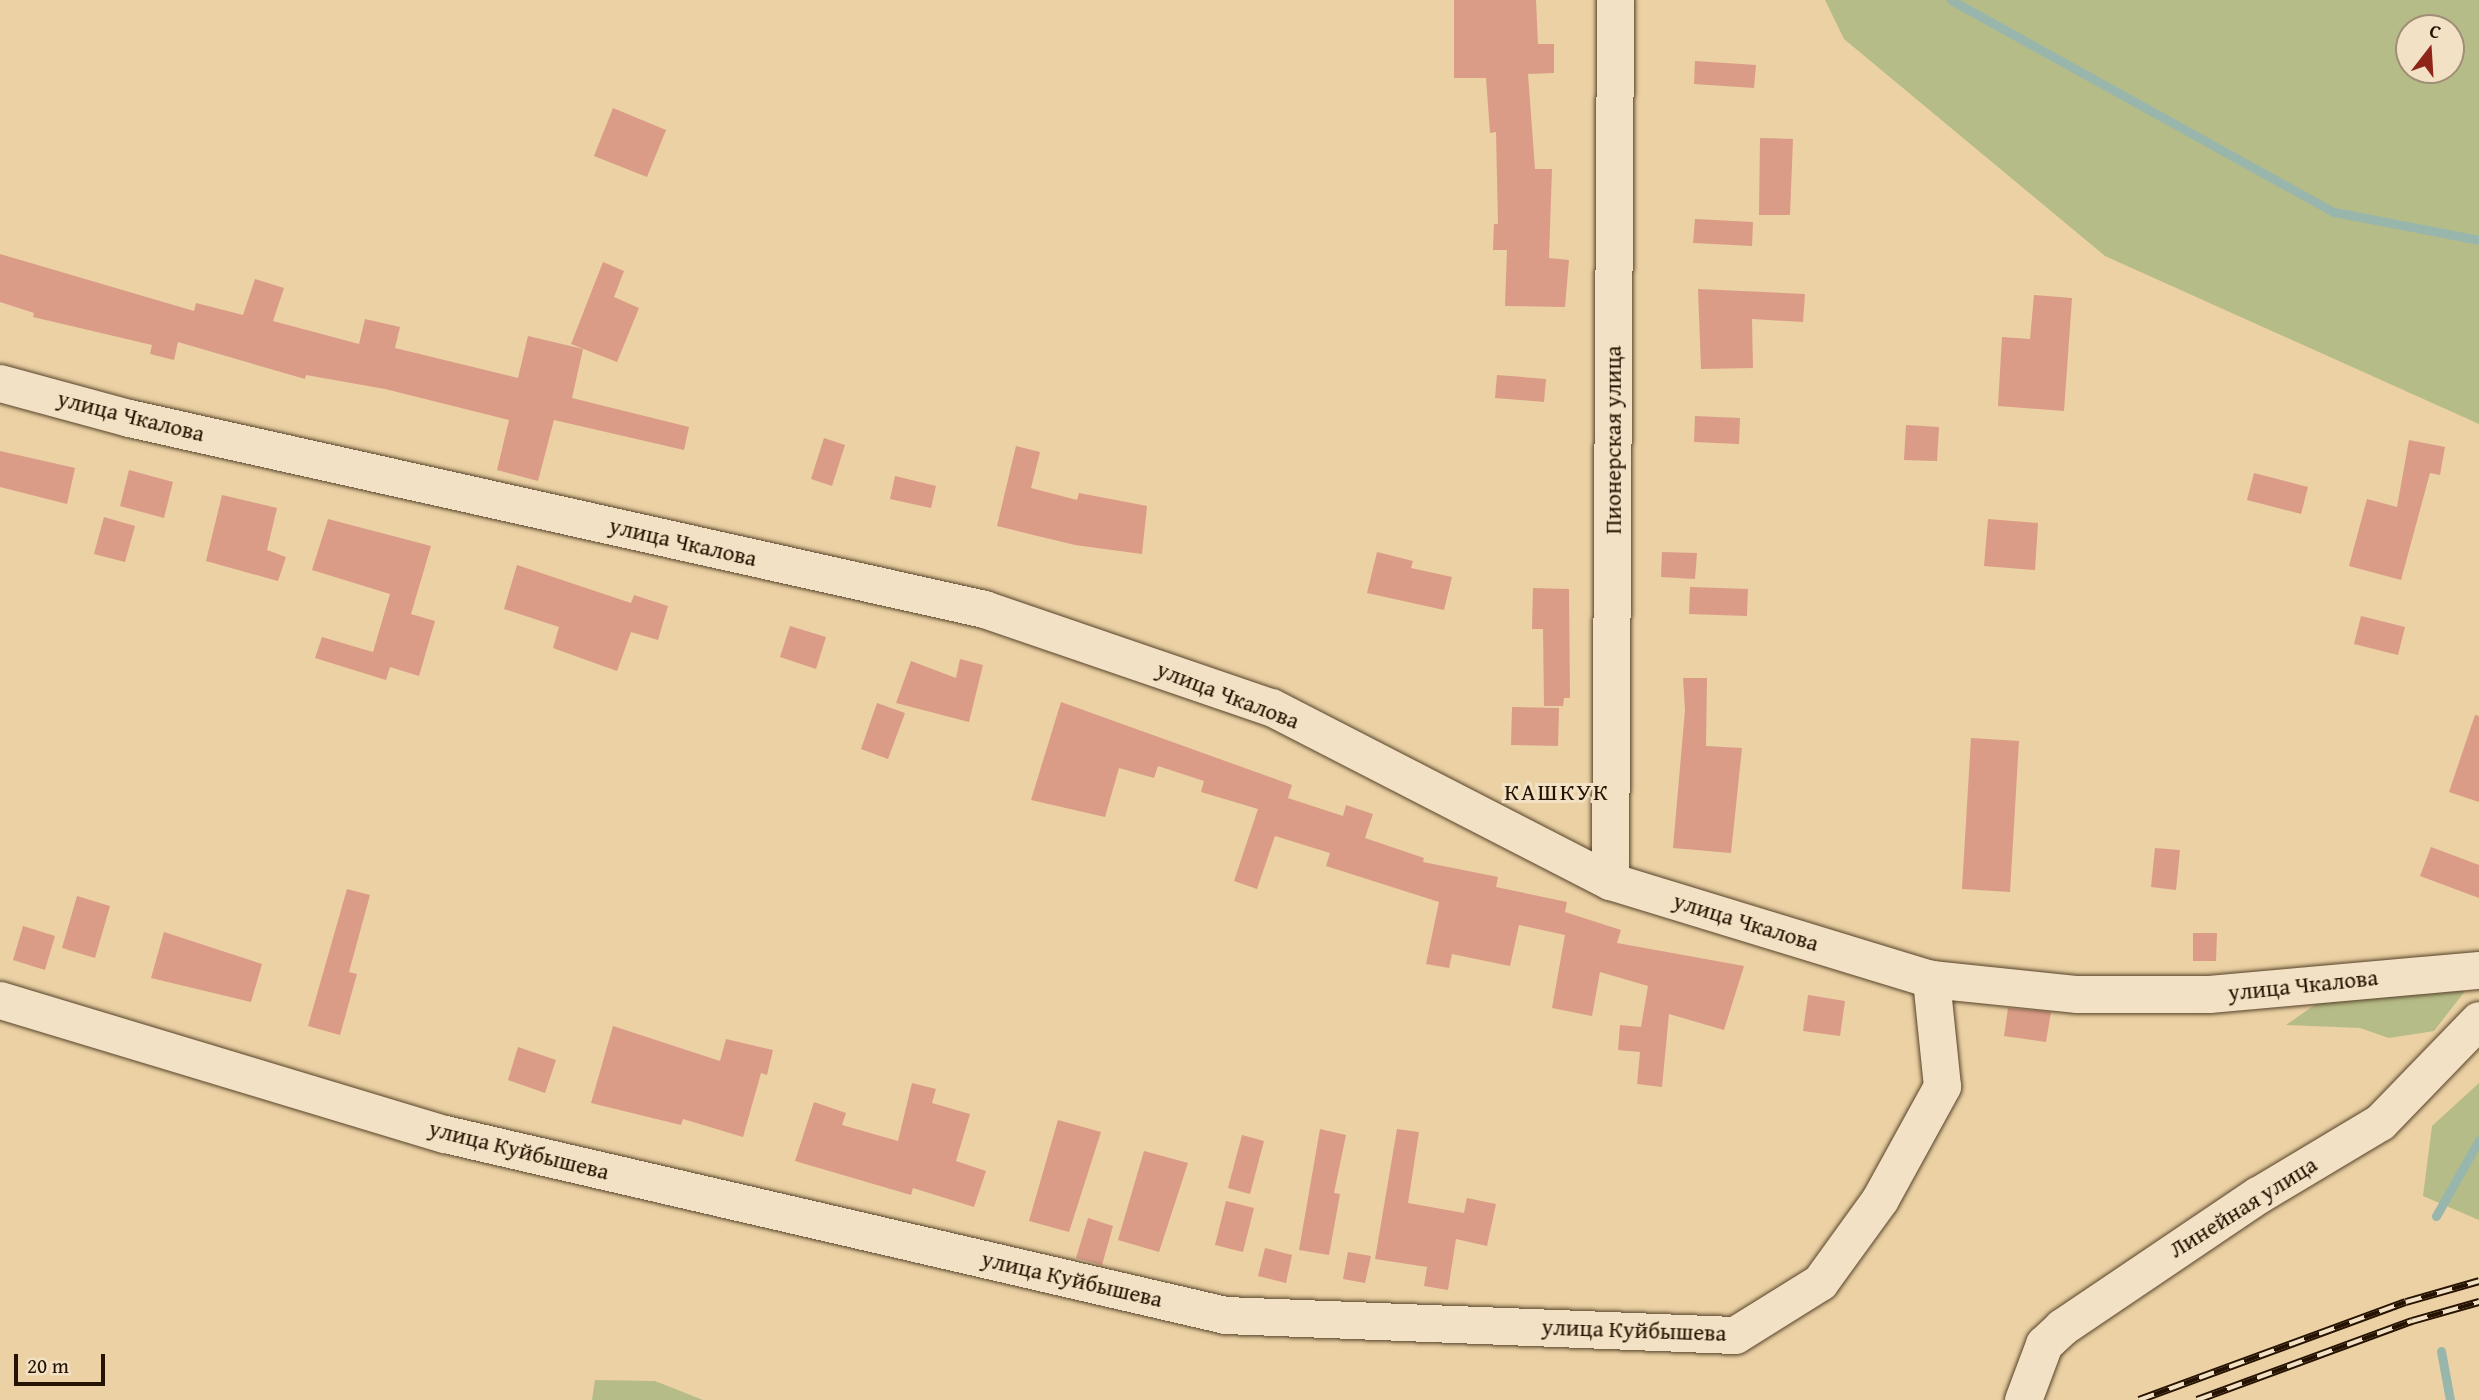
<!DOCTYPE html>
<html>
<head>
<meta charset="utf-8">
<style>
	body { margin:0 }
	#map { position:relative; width:2479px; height:1400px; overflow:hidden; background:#ebd1a4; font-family:"Gentium Book Plus",serif }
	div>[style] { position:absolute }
	.green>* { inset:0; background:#b6bc87 }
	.stream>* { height:9px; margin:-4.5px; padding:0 4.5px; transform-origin:4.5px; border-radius:4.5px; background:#99b6ac }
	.building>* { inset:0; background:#da9c87 }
	.roads { filter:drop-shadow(0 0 2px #564229) drop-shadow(0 0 2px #564229) }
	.street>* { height:37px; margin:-18.5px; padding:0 18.5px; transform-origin:18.5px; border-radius:18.5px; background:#f2e1c4 }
	.rail>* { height:8px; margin-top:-4px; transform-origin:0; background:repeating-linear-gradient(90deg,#f2e1c4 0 16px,#251200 0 32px); box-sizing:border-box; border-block:2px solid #251200 }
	span { translate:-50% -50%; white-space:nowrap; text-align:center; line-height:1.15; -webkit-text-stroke:6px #f2e1c4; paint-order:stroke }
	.street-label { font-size:23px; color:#251200 }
	.neighbourhood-label { font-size:24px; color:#251200; letter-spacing:2px }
	.north { position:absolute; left:2395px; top:14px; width:70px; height:70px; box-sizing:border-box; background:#f2e1c4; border:2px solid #a08e76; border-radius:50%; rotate:17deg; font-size:19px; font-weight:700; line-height:28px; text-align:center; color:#251200 }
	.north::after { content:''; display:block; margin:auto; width:24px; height:32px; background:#8f2418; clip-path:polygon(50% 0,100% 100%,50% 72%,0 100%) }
	.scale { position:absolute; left:14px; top:1354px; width:91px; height:32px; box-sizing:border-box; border:4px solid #251200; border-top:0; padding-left:9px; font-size:21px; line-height:24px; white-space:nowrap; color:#251200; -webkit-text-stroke:5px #f2e1c4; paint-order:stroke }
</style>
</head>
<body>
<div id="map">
	<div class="green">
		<div style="clip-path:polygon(evenodd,1825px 0,2479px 0,2479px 424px,2105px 256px,1844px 39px,1825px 0,2409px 28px,2451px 28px,2451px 70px,2409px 70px,2409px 28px)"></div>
		<div style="clip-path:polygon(2443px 983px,2465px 991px,2434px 1031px,2389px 1038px,2360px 1028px,2286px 1025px,2329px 995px)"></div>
		<div style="clip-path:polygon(2479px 1083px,2479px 1220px,2423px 1196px,2432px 1126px)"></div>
		<div style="clip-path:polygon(595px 1380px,655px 1381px,703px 1400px,592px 1400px)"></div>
	</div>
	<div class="stream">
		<div style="left:1951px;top:0;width:438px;rotate:29deg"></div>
		<div style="left:2334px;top:212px;width:148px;rotate:10.9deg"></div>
		<div style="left:2436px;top:1216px;width:87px;rotate:-60.5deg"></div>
		<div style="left:2441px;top:1351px;width:50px;rotate:79.6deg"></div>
	</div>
	<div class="building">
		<div style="clip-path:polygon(1454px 0,1536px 0,1538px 44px,1554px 44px,1554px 73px,1528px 74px,1535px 169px,1552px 169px,1549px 258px,1569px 260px,1565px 307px,1505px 306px,1507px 250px,1493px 250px,1494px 224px,1498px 224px,1496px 132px,1490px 133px,1486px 78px,1454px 78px)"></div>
		<div style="clip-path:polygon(1695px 61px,1756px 65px,1754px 88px,1694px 84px)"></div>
		<div style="clip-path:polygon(613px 108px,666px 130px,647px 177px,594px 156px)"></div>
		<div style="clip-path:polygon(1760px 138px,1793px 139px,1790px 215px,1759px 215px)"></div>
		<div style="clip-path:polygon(1695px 219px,1753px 222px,1752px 246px,1693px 243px)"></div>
		<div style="clip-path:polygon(0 254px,194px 311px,196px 303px,243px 315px,255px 279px,284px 288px,273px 321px,359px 344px,365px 319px,400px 327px,395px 348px,518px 378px,528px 336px,583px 349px,572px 398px,689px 427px,684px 450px,554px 420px,538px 481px,497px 470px,509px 420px,385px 389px,306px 375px,305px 379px,178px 342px,174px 360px,150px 354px,152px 345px,33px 317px,34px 313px,0 302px)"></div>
		<div style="clip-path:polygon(603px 262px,624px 271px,614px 297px,639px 308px,617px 362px,571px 344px)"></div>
		<div style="clip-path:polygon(1698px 289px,1805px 294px,1803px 322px,1752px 319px,1753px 368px,1701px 369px)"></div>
		<div style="clip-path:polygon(2034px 295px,2072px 298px,2064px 411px,1998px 406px,2002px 337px,2030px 339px)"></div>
		<div style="clip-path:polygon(1497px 375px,1546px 379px,1544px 402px,1495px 398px)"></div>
		<div style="clip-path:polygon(1695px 416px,1740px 418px,1739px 444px,1694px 442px)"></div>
		<div style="clip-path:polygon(1906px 425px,1939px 427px,1937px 461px,1904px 460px)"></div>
		<div style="clip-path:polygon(824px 438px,845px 445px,832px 486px,811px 479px)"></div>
		<div style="clip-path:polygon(2409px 440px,2445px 447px,2440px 475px,2430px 473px,2401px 580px,2349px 566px,2367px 499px,2397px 507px)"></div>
		<div style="clip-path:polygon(1016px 446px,1040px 452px,1031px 488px,1077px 500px,1079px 493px,1147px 506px,1142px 554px,1075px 545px,997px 526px)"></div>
		<div style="clip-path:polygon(0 451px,75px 468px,67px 504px,0 487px)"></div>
		<div style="clip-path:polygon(129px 470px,173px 482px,164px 518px,120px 506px)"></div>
		<div style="clip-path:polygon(2254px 473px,2308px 487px,2301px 514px,2247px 500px)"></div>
		<div style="clip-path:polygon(895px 476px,936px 486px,931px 508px,890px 499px)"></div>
		<div style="clip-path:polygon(222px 495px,277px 508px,267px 550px,286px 557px,278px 581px,206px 561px)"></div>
		<div style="clip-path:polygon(104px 517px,135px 526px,125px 562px,94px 554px)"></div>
		<div style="clip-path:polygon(328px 519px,431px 546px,411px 614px,435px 621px,419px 676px,390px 667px,386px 680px,315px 658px,322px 637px,373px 652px,390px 594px,312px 570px)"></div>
		<div style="clip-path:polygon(1988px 519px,2038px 523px,2035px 570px,1984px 566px)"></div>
		<div style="clip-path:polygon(1377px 552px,1413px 561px,1411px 568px,1452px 577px,1444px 610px,1367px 593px)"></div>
		<div style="clip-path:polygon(1662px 552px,1697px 553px,1695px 579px,1661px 577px)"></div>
		<div style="clip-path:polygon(517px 565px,631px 603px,634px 595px,668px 606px,658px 640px,631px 632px,617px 671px,553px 648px,559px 627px,504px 609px)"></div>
		<div style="clip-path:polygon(1690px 587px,1748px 589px,1747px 616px,1689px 614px)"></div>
		<div style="clip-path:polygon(1533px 588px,1569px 589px,1570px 698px,1564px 698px,1563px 706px,1544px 706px,1543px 629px,1532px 629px)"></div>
		<div style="clip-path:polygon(2361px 616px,2405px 627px,2398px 655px,2354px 644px)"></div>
		<div style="clip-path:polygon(790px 626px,826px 637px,816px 669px,780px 657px)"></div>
		<div style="clip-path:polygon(960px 659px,983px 665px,969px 722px,896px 703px,911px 661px,956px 678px)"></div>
		<div style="clip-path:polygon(1683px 678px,1707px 678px,1706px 746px,1742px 748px,1731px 853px,1673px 848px,1685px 710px)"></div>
		<div style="clip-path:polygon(1061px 702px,1292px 785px,1288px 798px,1343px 816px,1346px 805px,1373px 814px,1365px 838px,1424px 858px,1423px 862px,1498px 877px,1496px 887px,1567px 902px,1565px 912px,1621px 930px,1617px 943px,1744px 966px,1724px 1030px,1669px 1014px,1662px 1087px,1637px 1084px,1640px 1052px,1618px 1050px,1620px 1025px,1641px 1027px,1648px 986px,1600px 972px,1592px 1016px,1552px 1008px,1565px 935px,1519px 925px,1510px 966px,1452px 954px,1449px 968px,1426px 964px,1439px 902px,1326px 866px,1330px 853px,1275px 836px,1257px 889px,1234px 881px,1258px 809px,1201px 792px,1204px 781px,1158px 766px,1154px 778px,1119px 768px,1105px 817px,1031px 800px)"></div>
		<div style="clip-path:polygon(877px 703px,905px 713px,888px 759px,861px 749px)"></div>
		<div style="clip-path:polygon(1512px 707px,1559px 708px,1558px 746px,1511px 745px)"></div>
		<div style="clip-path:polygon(2475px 715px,2479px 716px,2479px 802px,2449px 792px)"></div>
		<div style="clip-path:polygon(1971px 738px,2019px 741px,2010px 892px,1962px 889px)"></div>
		<div style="clip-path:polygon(2431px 847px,2479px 865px,2479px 898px,2420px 876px)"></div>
		<div style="clip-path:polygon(2155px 848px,2180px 850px,2176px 890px,2151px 887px)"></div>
		<div style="clip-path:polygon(347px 889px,370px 895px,349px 972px,357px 974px,340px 1035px,308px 1026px)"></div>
		<div style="clip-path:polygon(77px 896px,110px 906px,95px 958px,62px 948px)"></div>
		<div style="clip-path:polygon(23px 926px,55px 936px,45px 970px,13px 960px)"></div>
		<div style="clip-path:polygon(164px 932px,262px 964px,251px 1002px,151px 978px)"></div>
		<div style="clip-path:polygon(2193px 933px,2217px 933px,2216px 961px,2193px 961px)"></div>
		<div style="clip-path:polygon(1808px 995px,1845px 1001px,1840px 1036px,1803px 1031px)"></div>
		<div style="clip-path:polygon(2008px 1008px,2051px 1012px,2046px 1042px,2004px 1036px)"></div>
		<div style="clip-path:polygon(613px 1026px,720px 1061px,726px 1039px,773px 1050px,767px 1075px,761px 1073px,743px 1137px,683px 1119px,681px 1125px,591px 1103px)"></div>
		<div style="clip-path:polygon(518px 1047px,556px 1060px,545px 1093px,508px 1080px)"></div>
		<div style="clip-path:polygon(912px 1083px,936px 1089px,932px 1103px,970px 1114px,956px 1161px,986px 1171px,974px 1207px,913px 1188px,911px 1195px,795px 1161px,814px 1102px,846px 1113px,842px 1125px,898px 1141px)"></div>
		<div style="clip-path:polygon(1058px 1120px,1101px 1132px,1069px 1232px,1029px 1221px)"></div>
		<div style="clip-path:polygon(1320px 1129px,1346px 1135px,1334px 1193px,1340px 1194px,1329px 1255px,1299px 1250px)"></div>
		<div style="clip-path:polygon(1397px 1129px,1419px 1132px,1408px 1203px,1464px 1213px,1467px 1198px,1496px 1204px,1487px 1246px,1456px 1239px,1448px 1290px,1424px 1286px,1427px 1267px,1375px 1259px)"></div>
		<div style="clip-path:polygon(1242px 1135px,1264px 1141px,1250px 1194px,1228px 1188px)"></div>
		<div style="clip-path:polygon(1144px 1151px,1188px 1163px,1159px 1252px,1118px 1240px)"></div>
		<div style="clip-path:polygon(1226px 1201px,1254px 1208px,1243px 1252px,1215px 1245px)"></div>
		<div style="clip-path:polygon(1088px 1218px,1113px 1226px,1102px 1265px,1076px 1258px)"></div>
		<div style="clip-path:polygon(1265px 1248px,1292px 1255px,1286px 1283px,1258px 1276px)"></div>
		<div style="clip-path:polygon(1348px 1252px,1371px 1256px,1365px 1283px,1343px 1279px)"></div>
	</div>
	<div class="roads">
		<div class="street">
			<div style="left:0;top:383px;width:134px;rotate:15.2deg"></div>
			<div style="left:129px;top:418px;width:876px;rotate:12.59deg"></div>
			<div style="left:984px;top:609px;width:303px;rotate:18.9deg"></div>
			<div style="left:1271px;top:707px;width:381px;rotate:27.2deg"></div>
			<div style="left:1610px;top:881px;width:336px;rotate:17deg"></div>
			<div style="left:1931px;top:979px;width:147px;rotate:5.9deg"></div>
			<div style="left:2077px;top:994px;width:132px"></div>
			<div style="left:2209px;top:994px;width:271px;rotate:-5.1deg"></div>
			<div style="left:1610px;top:881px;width:881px;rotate:-89.67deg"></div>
			<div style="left:0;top:1000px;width:465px;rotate:16.8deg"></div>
			<div style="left:445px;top:1134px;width:801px;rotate:13.06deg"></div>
			<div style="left:1225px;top:1315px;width:510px;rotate:2.25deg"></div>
			<div style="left:1735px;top:1335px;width:100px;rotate:-31.9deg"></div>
			<div style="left:1820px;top:1282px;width:102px;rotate:-54.1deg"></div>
			<div style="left:1880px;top:1199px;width:129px;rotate:-61.2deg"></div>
			<div style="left:1942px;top:1086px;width:108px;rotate:-95.9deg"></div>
			<div style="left:2023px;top:1400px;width:60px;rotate:-69.4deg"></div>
			<div style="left:2044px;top:1344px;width:25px;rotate:-43deg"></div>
			<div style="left:2062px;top:1327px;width:236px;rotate:-34deg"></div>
			<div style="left:2258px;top:1195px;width:142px;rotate:-30.9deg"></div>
			<div style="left:2380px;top:1122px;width:142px;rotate:-45.9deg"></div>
		</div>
	</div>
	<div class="rail">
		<div style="left:2139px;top:1400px;width:284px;rotate:-20.2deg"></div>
		<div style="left:2406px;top:1302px;width:76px;rotate:-16deg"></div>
		<div style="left:2197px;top:1400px;width:229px;rotate:-20.2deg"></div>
		<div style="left:2412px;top:1321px;width:70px;rotate:-15.8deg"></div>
	</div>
	<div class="street-label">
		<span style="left:131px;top:416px;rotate:14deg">улица Чкалова</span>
		<span style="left:1613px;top:440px;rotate:-90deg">Пионерская улица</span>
		<span style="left:683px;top:542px;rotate:13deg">улица Чкалова</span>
		<span style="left:1228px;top:695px;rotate:21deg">улица Чкалова</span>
		<span style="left:1746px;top:922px;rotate:17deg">улица Чкалова</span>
		<span style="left:2303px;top:985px;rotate:-6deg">улица Чкалова</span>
		<span style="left:519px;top:1150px;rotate:14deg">улица Куйбышева</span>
		<span style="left:2243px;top:1207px;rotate:-32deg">Линейная улица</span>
		<span style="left:1072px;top:1279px;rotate:13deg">улица Куйбышева</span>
		<span style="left:1634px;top:1330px;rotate:2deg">улица Куйбышева</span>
	</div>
	<div class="neighbourhood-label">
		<span style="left:1557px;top:792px">КАШКУК</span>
	</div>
	<div class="north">С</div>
	<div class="scale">20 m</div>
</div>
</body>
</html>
